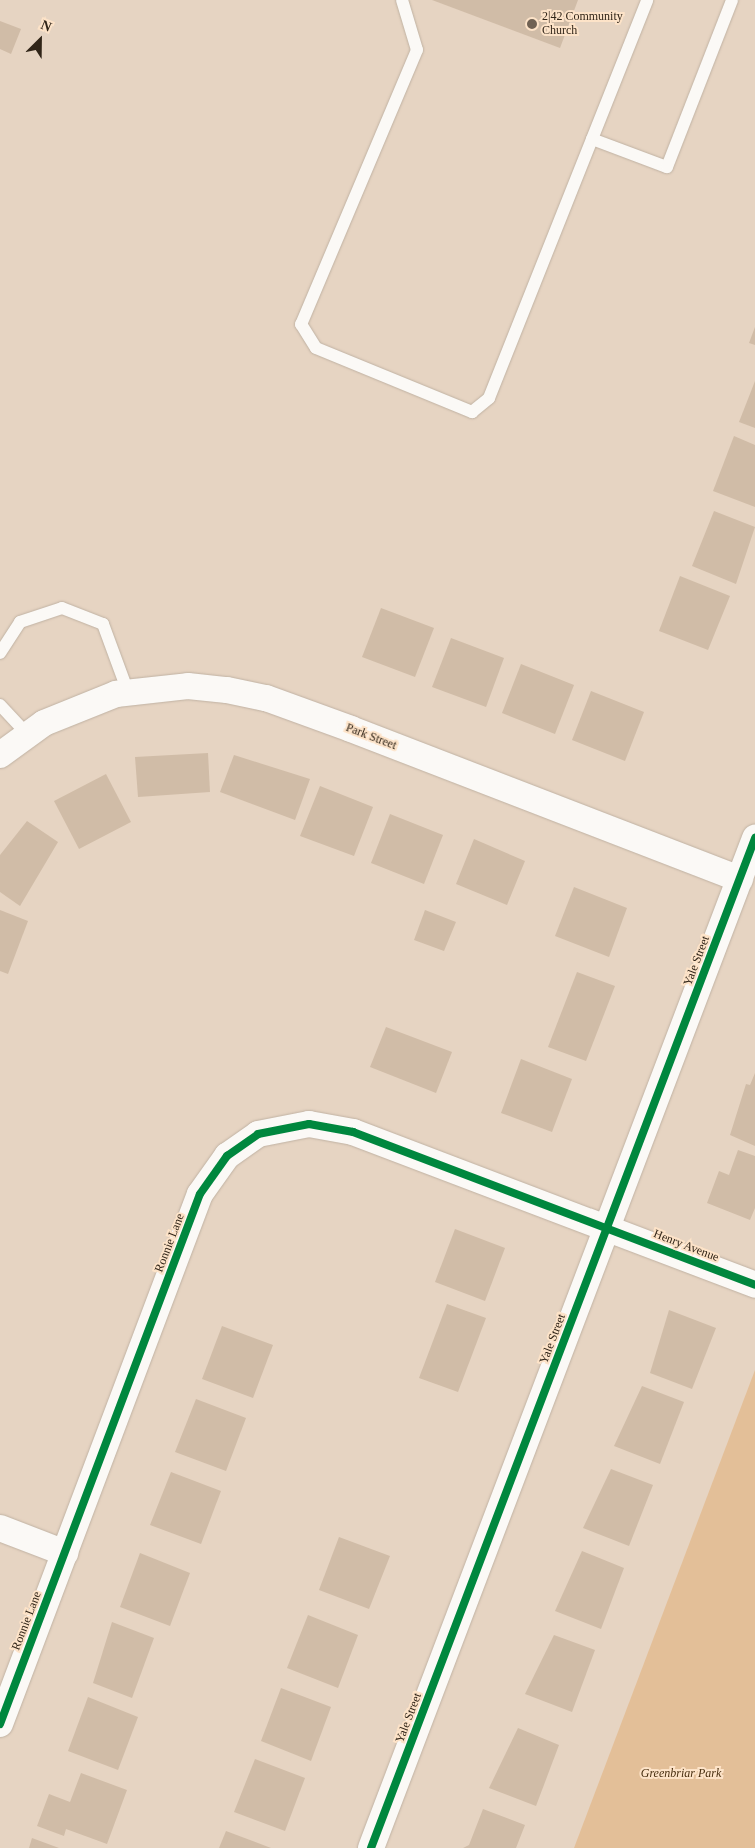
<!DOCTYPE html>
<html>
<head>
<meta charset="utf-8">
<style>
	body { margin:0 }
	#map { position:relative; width:755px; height:1848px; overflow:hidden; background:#e6d4c2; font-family:"Times New Roman",serif }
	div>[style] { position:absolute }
	.green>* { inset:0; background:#e3bf98 }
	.building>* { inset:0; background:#d0bca7 }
	.roads { filter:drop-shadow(0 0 1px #c0b2a3) drop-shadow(0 0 1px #c0b2a3) }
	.service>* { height:12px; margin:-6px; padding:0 6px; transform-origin:6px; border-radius:6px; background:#fbf9f6 }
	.minor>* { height:26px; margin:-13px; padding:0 13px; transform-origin:13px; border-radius:13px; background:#fbf9f6 }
	.cycleway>* { height:8px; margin:-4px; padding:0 4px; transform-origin:4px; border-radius:4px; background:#00873e }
	.dots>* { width:14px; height:14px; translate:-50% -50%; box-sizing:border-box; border:2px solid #fde3c8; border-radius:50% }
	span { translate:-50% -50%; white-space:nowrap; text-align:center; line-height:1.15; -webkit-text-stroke:4px #fde3c8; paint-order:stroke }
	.poi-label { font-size:12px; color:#312518 }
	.left { translate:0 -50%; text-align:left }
	.street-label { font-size:12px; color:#312518 }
	.park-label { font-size:12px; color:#492f10; font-style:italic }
	.north { position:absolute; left:15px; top:15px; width:50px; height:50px; -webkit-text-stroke:4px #fde3c8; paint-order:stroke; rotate:23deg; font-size:14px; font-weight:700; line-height:20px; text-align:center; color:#312518 }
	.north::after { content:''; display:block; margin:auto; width:18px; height:22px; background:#312518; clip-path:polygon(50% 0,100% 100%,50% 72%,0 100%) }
</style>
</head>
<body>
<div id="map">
	<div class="green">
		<div style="clip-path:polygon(755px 1370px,755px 1848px,574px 1848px)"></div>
	</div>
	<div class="building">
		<div style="clip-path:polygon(432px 0,578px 0,560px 48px)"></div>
		<div style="clip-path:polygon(0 21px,21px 29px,11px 54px,0 49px)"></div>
		<div style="clip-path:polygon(755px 327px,755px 345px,749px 343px)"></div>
		<div style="clip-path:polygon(755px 381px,755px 428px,739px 422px)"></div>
		<div style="clip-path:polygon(734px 436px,755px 445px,755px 507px,713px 491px)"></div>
		<div style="clip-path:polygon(714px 511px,755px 527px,736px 584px,692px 566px)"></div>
		<div style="clip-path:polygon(680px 576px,730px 596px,708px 650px,659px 631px)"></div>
		<div style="clip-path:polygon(381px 608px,434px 628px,415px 677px,362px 657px)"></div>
		<div style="clip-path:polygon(451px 638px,504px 658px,486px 707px,432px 687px)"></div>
		<div style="clip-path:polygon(521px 664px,574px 685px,555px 734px,502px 713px)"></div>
		<div style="clip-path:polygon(591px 691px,644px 712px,625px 761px,572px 740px)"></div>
		<div style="clip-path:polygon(208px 753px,210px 792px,138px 797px,135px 757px)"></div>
		<div style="clip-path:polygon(234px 755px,310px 779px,295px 820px,220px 792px)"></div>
		<div style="clip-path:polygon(106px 774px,131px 822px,79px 849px,54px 801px)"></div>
		<div style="clip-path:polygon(320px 786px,373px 807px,354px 856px,300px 836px)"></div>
		<div style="clip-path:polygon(390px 814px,443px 835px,424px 884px,371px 863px)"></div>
		<div style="clip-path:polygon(27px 821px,58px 842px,20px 906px,0 892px,0 855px)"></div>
		<div style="clip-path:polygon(474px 839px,525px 861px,507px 905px,456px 884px)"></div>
		<div style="clip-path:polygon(574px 887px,627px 908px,609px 957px,555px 936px)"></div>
		<div style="clip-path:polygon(0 910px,28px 921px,8px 974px,0 971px)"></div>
		<div style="clip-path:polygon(425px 910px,456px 922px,444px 951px,414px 940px)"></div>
		<div style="clip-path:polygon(577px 972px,615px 986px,586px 1061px,548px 1047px)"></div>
		<div style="clip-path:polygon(386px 1027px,452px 1052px,436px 1093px,370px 1067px)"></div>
		<div style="clip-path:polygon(521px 1059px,572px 1079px,552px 1132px,501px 1113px)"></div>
		<div style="clip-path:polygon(755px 1073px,755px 1146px,730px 1135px,746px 1084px,750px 1085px)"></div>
		<div style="clip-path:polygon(738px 1150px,755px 1156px,755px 1208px,750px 1220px,707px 1203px,719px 1171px,729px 1175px)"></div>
		<div style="clip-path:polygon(455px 1229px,505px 1248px,485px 1301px,435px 1282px)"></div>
		<div style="clip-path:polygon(447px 1304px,486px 1318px,458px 1392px,419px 1378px)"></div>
		<div style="clip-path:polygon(669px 1310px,716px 1328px,692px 1389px,650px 1373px)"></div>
		<div style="clip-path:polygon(222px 1326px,273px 1345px,253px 1398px,202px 1379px)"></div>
		<div style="clip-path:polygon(642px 1386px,684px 1402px,660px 1464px,614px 1446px)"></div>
		<div style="clip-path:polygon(196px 1399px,246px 1418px,226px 1471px,175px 1452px)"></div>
		<div style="clip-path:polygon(611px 1469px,653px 1485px,629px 1546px,583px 1528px)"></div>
		<div style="clip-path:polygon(171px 1472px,221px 1491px,201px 1544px,150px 1525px)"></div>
		<div style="clip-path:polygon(339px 1537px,390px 1556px,369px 1609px,319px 1590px)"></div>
		<div style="clip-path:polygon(582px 1551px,624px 1568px,601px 1629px,555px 1611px)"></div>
		<div style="clip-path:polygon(140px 1553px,190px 1573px,170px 1626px,120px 1607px)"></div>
		<div style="clip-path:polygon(308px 1615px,358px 1635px,338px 1688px,287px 1668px)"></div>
		<div style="clip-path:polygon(112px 1622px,154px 1638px,132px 1698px,93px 1683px)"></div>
		<div style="clip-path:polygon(554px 1635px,595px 1650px,572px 1712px,525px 1694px)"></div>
		<div style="clip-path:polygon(281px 1688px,331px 1707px,311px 1761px,261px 1741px)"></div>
		<div style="clip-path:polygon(88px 1697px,138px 1717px,118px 1770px,68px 1751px)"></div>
		<div style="clip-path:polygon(518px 1728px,559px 1745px,536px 1806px,489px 1788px)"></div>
		<div style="clip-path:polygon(255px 1759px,305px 1778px,285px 1831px,234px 1812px)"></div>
		<div style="clip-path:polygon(81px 1773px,127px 1790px,107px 1844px,66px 1829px,64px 1836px,37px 1826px,49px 1794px,70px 1802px)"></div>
		<div style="clip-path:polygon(483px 1809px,525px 1825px,516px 1848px,463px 1848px,469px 1845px)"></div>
		<div style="clip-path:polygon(226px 1831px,271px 1848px,219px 1848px)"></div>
		<div style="clip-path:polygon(32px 1838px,59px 1848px,29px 1848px)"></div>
	</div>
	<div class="roads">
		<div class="service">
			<div style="left:402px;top:0;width:52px;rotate:73.3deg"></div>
			<div style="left:417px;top:50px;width:298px;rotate:112.9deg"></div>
			<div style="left:301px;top:324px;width:28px;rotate:58deg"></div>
			<div style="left:316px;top:348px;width:169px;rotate:22.3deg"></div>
			<div style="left:472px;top:412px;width:22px;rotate:-39deg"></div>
			<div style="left:489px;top:398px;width:428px;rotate:-68.3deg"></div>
			<div style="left:592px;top:139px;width:80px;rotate:20.5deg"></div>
			<div style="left:667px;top:167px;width:179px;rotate:-68.7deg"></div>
			<div style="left:0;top:653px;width:37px;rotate:-57deg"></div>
			<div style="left:20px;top:622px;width:44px;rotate:-18.4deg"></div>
			<div style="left:62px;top:608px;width:44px;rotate:21.3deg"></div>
			<div style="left:103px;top:624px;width:72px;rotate:69.8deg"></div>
			<div style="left:0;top:705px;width:40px;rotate:47deg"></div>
		</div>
		<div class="minor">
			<div style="left:0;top:755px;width:54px;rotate:-36deg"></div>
			<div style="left:44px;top:723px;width:78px;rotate:-21.9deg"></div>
			<div style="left:116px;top:694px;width:72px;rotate:-6.3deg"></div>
			<div style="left:188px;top:686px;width:39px;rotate:6deg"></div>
			<div style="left:227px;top:690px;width:40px;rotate:12deg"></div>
			<div style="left:266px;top:698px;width:90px;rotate:20deg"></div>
			<div style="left:351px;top:729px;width:417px;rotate:21.1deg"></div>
			<div style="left:0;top:1528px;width:70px;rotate:21deg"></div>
			<div style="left:0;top:1724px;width:566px;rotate:-69.33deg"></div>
			<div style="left:200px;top:1194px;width:47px;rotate:-54.6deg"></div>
			<div style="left:227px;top:1156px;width:38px;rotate:-35deg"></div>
			<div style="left:258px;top:1134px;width:52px;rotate:-11.1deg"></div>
			<div style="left:309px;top:1124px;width:45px;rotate:10.3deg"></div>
			<div style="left:353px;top:1132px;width:430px;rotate:20.8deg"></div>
			<div style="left:371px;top:1848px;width:1081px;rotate:-69.18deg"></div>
		</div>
	</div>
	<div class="cycleway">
		<div style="left:0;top:1724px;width:566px;rotate:-69.33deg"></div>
		<div style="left:200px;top:1194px;width:47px;rotate:-54.6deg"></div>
		<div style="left:227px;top:1156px;width:38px;rotate:-35deg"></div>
		<div style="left:258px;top:1134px;width:52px;rotate:-11.1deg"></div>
		<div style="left:309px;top:1124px;width:45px;rotate:10.3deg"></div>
		<div style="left:353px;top:1132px;width:430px;rotate:20.8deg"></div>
		<div style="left:371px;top:1848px;width:1081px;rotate:-69.18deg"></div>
	</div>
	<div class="dots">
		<div style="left:532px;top:24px;background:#706254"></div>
	</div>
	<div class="poi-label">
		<span class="left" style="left:542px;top:24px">2|42 Community<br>Church</span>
	</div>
	<div class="street-label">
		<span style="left:371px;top:737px;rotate:21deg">Park Street</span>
		<span style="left:697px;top:961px;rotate:-69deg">Yale Street</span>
		<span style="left:170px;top:1243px;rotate:-69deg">Ronnie Lane</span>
		<span style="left:686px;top:1246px;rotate:21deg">Henry Avenue</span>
		<span style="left:553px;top:1339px;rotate:-69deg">Yale Street</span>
		<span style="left:27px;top:1621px;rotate:-69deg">Ronnie Lane</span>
		<span style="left:409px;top:1718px;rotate:-69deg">Yale Street</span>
	</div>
	<div class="park-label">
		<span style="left:681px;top:1774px">Greenbriar Park</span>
	</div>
	<div class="north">N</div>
</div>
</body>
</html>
